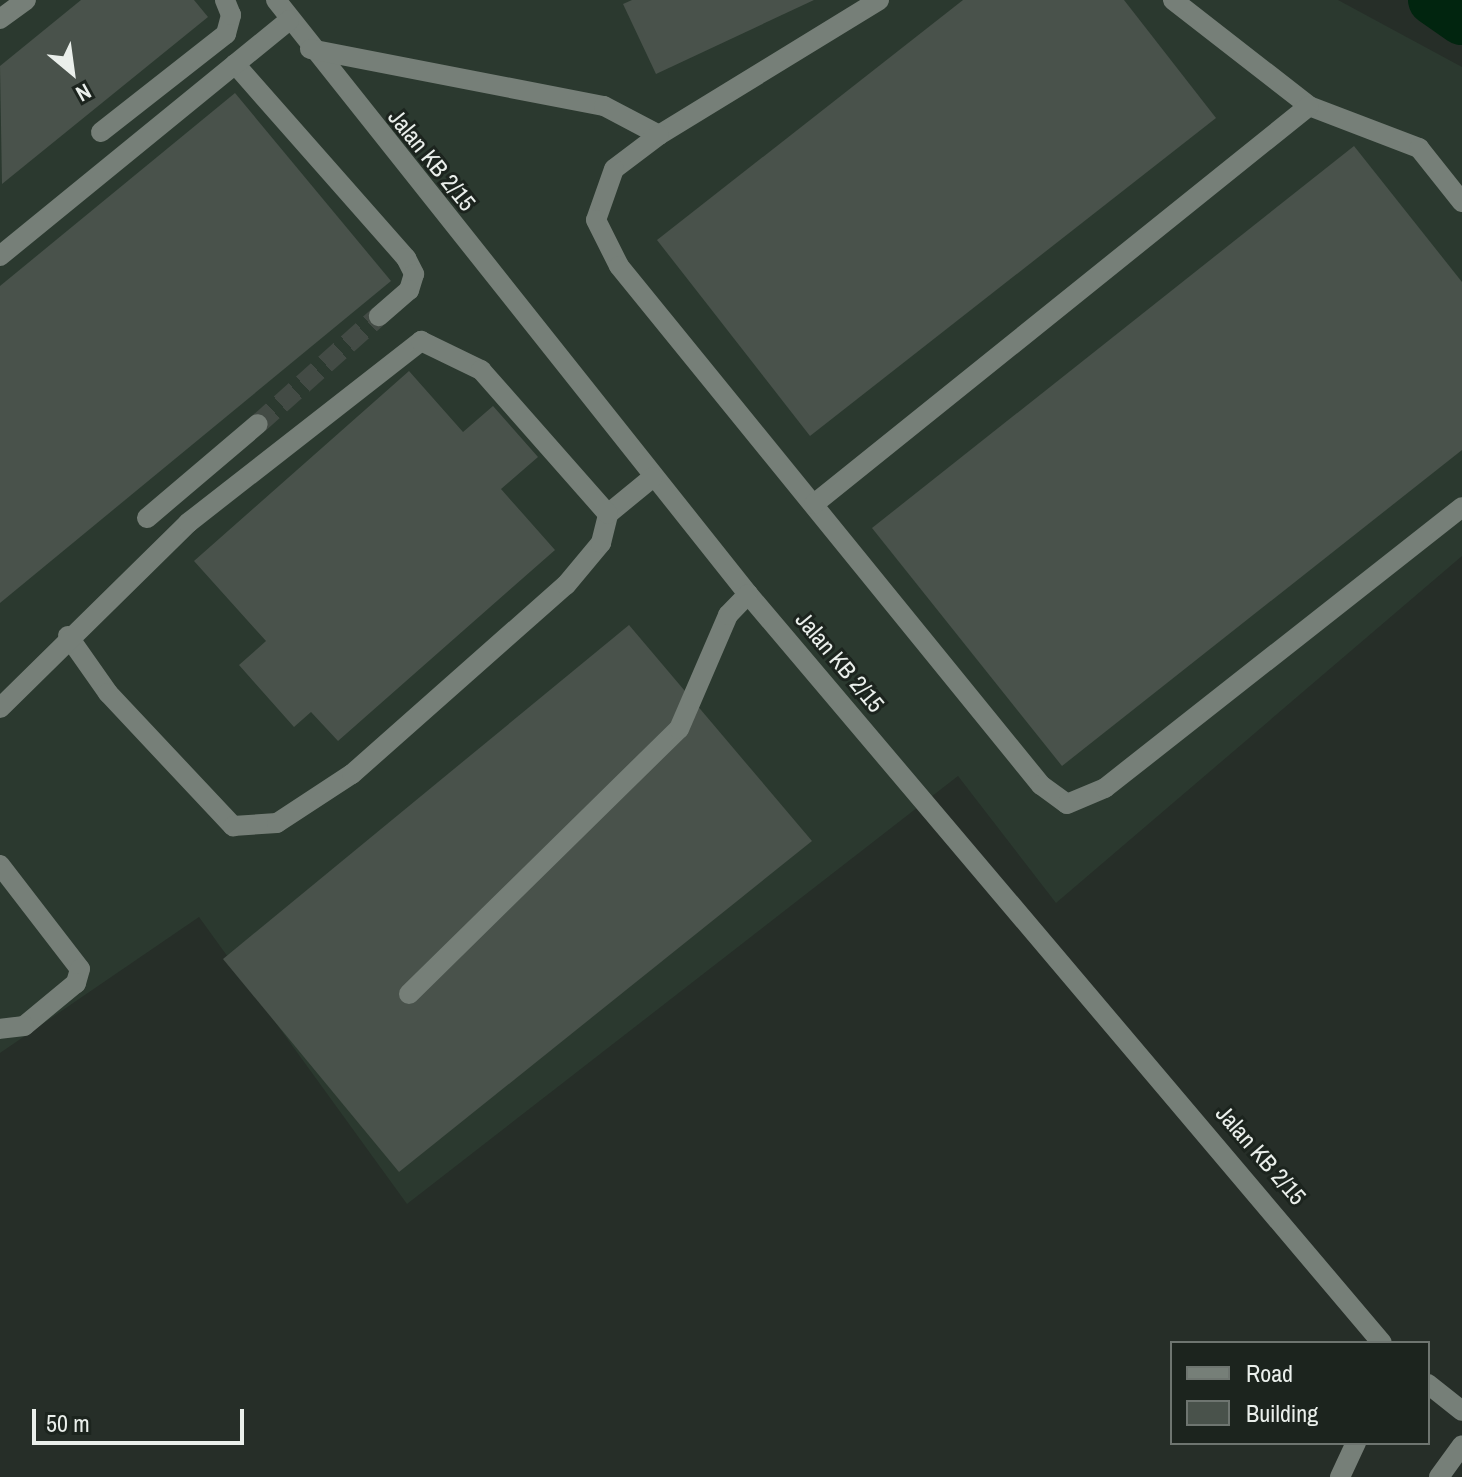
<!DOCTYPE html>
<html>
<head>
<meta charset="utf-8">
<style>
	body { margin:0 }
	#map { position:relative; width:1462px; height:1477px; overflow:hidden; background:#262e28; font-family:"Archivo Narrow",sans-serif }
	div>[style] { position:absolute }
	.built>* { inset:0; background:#2b392f }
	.river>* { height:50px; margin:-25px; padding:0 25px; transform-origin:25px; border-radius:25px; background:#01250f }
	.building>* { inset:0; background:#49524b }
	.minor-tunnel>* { height:20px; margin-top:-10px; transform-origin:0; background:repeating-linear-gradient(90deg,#434b45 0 20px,transparent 0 30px) }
	.minor>* { height:20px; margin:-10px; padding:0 10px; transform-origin:10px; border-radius:10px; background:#767f78 }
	span { translate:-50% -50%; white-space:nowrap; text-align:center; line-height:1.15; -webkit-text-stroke:6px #1c241e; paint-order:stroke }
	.street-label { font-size:24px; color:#eaefeb }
	.legend { position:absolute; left:1170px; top:1341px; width:260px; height:104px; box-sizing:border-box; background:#1c241e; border:2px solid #6e7570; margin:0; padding:10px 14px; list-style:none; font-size:24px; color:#eaefeb }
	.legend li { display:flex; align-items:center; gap:16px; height:40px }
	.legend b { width:40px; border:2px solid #6e7570 }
	.north { position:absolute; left:32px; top:32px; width:80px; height:80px; -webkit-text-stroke:6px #1c241e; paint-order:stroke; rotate:151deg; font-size:22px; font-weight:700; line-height:32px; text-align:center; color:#eaefeb }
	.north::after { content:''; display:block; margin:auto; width:28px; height:36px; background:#eaefeb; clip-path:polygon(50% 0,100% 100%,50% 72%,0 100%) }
	.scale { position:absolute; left:32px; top:1409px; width:212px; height:36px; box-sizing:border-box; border:4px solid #eaefeb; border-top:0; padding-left:10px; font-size:24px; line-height:28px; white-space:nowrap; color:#eaefeb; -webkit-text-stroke:6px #1c241e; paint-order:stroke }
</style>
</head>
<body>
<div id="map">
	<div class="built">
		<div style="clip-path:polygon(0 0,1338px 0,1462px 67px,1462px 556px,1056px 903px,958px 776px,407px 1204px,199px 917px,0 1053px)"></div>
	</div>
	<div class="river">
		<div style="left:1433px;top:0;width:35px;rotate:35deg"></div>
	</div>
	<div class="building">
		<div style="clip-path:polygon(81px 0,194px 0,208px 17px,2px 184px,0 66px)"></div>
		<div style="clip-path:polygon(632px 0,814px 0,656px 74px,623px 4px)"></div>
		<div style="clip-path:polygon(963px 0,1124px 0,1216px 118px,810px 436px,657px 240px)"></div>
		<div style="clip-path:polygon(235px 93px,391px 281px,0 603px,0 286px)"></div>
		<div style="clip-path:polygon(1354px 146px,1462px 282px,1462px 450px,1062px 766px,872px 528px)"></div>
		<div style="clip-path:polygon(409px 371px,463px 432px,493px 406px,538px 457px,501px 489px,555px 550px,338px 741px,311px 712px,294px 727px,239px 665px,266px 641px,194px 561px)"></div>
		<div style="clip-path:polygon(629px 625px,812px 841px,399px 1172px,223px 959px)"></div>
	</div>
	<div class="minor-tunnel">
		<div style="left:258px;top:424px;width:162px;rotate:-41.8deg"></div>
	</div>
	<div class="minor">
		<div style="left:276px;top:0;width:759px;rotate:51.53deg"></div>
		<div style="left:748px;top:594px;width:981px;rotate:49.75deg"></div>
		<div style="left:1173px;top:0;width:172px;rotate:37.9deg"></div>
		<div style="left:1309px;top:106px;width:118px;rotate:20.9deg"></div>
		<div style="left:1419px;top:148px;width:69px;rotate:51.5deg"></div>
		<div style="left:0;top:19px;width:32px;rotate:-36deg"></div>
		<div style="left:310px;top:49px;width:299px;rotate:11deg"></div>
		<div style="left:604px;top:106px;width:62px;rotate:27.8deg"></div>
		<div style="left:659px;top:135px;width:258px;rotate:-31.5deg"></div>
		<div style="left:235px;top:64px;width:259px;rotate:48.6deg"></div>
		<div style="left:406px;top:258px;width:18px;rotate:63deg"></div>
		<div style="left:414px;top:274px;width:17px;rotate:107deg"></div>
		<div style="left:409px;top:290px;width:40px;rotate:139deg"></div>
		<div style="left:101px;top:132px;width:159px;rotate:-38.1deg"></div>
		<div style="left:226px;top:34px;width:20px;rotate:-75deg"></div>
		<div style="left:231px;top:15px;width:16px;rotate:-112deg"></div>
		<div style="left:659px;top:135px;width:56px;rotate:142.9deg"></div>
		<div style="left:614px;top:169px;width:54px;rotate:109.4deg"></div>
		<div style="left:596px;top:220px;width:51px;rotate:63.4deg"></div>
		<div style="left:619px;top:266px;width:669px;rotate:50.89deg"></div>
		<div style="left:1041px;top:785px;width:32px;rotate:36deg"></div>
		<div style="left:1067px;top:804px;width:41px;rotate:-22.8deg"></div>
		<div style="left:1105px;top:788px;width:454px;rotate:-38.2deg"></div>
		<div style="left:0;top:256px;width:373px;rotate:-39.2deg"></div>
		<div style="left:814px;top:504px;width:635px;rotate:-38.8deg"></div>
		<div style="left:147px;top:518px;width:145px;rotate:-40.3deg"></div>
		<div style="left:68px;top:636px;width:70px;rotate:54.9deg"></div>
		<div style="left:108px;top:693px;width:183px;rotate:46.8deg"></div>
		<div style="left:233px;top:826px;width:44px;rotate:-3.9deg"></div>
		<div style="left:277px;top:823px;width:90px;rotate:-33.2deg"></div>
		<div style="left:352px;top:774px;width:286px;rotate:-41.5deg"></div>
		<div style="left:566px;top:585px;width:55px;rotate:-50.2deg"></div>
		<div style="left:601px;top:543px;width:30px;rotate:-76deg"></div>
		<div style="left:608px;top:514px;width:58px;rotate:-39.4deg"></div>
		<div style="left:0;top:708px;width:264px;rotate:-44.5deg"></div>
		<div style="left:188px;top:523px;width:296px;rotate:-38deg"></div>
		<div style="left:421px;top:341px;width:67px;rotate:25.8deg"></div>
		<div style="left:481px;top:370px;width:192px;rotate:48.6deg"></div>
		<div style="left:0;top:865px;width:131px;rotate:52.4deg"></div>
		<div style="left:80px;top:969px;width:15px;rotate:106deg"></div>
		<div style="left:76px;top:983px;width:67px;rotate:140.4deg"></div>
		<div style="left:24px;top:1026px;width:24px;rotate:173deg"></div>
		<div style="left:409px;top:994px;width:378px;rotate:-44.5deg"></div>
		<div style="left:679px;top:729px;width:124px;rotate:-66.7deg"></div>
		<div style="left:728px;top:615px;width:29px;rotate:-46deg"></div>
		<div style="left:1428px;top:1384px;width:43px;rotate:38.5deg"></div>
		<div style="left:1340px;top:1477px;width:38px;rotate:-65deg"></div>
		<div style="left:1439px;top:1477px;width:39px;rotate:-54deg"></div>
	</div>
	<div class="street-label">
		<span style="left:432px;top:160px;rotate:51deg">Jalan KB 2/15</span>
		<span style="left:840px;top:662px;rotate:50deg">Jalan KB 2/15</span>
		<span style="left:1261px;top:1155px;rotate:49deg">Jalan KB 2/15</span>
	</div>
	<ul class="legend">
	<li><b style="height:10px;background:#767f78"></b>Road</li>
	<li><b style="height:22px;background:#49524b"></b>Building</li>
	</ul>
	<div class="north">N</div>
	<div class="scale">50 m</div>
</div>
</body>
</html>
